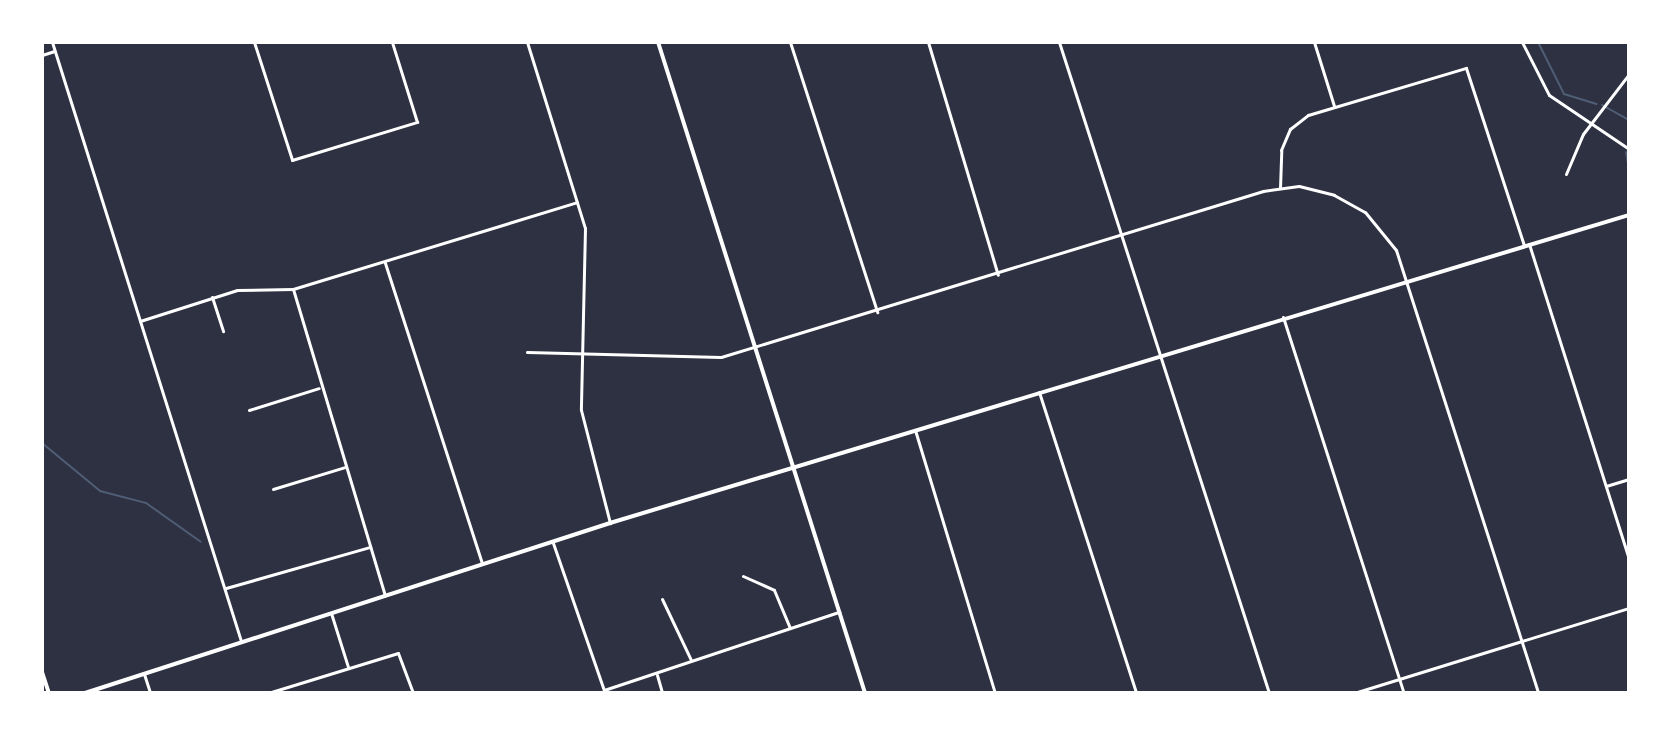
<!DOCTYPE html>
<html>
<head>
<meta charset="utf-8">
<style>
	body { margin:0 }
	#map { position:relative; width:1671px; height:735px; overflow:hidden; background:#2d3142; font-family:Quicksand,sans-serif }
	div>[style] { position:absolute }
	.stream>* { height:2px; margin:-1px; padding:0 1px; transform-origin:1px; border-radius:1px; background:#4f5d75 }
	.minor>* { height:3px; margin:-1.5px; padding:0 1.5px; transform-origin:1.5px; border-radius:1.5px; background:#fff }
	.tertiary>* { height:4px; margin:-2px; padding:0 2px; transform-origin:2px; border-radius:2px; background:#fff }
	.secondary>* { height:4px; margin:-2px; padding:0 2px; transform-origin:2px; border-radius:2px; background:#fff }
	span { translate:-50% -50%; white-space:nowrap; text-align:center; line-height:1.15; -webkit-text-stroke:8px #fff; paint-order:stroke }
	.frame { position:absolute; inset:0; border:44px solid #fff; pointer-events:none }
</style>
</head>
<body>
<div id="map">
	<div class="stream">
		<div style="left:1538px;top:42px;width:58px;rotate:63.4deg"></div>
		<div style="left:1564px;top:94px;width:34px;rotate:17deg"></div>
		<div style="left:1602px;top:105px;width:31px;rotate:29deg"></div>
		<div style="left:1626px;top:152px;width:17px;rotate:80deg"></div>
		<div style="left:42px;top:443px;width:75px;rotate:39.6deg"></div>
		<div style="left:100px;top:491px;width:48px;rotate:14.6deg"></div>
		<div style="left:146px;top:503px;width:67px;rotate:35.3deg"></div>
	</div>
	<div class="minor">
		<div style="left:52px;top:42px;width:628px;rotate:72.49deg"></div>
		<div style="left:254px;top:42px;width:124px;rotate:72.1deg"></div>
		<div style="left:292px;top:160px;width:131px;rotate:-16.9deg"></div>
		<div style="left:417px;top:122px;width:84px;rotate:-107.4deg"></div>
		<div style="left:527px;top:42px;width:195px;rotate:72.7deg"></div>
		<div style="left:585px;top:228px;width:182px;rotate:91.3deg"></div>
		<div style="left:581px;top:410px;width:117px;rotate:75.6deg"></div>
		<div style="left:790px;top:42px;width:284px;rotate:72.1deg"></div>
		<div style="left:928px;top:42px;width:243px;rotate:73.3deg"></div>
		<div style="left:1059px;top:42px;width:684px;rotate:72.12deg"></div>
		<div style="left:1314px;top:42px;width:67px;rotate:72.6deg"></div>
		<div style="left:1522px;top:42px;width:59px;rotate:63deg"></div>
		<div style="left:1549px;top:95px;width:97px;rotate:34deg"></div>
		<div style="left:42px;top:55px;width:13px;rotate:-18deg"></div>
		<div style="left:1566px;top:174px;width:43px;rotate:-67deg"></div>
		<div style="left:1583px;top:134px;width:76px;rotate:-52.5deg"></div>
		<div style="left:1280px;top:188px;width:38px;rotate:-88deg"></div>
		<div style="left:1281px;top:150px;width:23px;rotate:-67deg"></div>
		<div style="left:1290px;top:129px;width:23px;rotate:-38deg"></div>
		<div style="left:1308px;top:115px;width:165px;rotate:-16.6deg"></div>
		<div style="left:1466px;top:68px;width:186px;rotate:71.9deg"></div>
		<div style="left:1529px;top:244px;width:330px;rotate:72.4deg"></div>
		<div style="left:385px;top:263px;width:315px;rotate:72.1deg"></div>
		<div style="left:293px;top:289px;width:320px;rotate:73.3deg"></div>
		<div style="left:212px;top:297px;width:36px;rotate:72deg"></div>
		<div style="left:1283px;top:317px;width:395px;rotate:72.2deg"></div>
		<div style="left:140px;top:321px;width:102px;rotate:-17.7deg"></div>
		<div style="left:237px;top:290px;width:56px;rotate:-1deg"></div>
		<div style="left:293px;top:289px;width:297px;rotate:-17deg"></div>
		<div style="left:527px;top:352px;width:194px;rotate:1.5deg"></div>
		<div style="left:721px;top:357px;width:567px;rotate:-17.03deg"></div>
		<div style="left:1263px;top:191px;width:36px;rotate:-8deg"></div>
		<div style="left:1299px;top:186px;width:36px;rotate:14deg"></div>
		<div style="left:1334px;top:195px;width:35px;rotate:29deg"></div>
		<div style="left:1365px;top:212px;width:49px;rotate:50.8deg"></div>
		<div style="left:1396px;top:250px;width:465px;rotate:72.2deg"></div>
		<div style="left:1039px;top:392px;width:316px;rotate:72.1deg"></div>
		<div style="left:249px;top:410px;width:73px;rotate:-17.4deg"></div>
		<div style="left:915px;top:430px;width:275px;rotate:73.1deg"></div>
		<div style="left:1606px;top:486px;width:24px;rotate:-17deg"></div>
		<div style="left:273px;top:489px;width:75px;rotate:-17deg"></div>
		<div style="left:553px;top:543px;width:156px;rotate:70.9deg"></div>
		<div style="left:604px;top:690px;width:248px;rotate:-18.4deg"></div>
		<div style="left:743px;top:576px;width:34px;rotate:24deg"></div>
		<div style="left:774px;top:590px;width:41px;rotate:67.2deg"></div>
		<div style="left:226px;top:588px;width:150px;rotate:-15.9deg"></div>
		<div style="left:662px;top:599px;width:68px;rotate:64.6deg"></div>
		<div style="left:331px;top:613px;width:57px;rotate:72.5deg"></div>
		<div style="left:144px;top:674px;width:20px;rotate:72deg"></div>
		<div style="left:657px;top:675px;width:19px;rotate:74deg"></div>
		<div style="left:268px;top:693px;width:136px;rotate:-17.1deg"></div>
		<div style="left:398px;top:653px;width:43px;rotate:69.4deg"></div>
		<div style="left:1354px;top:693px;width:288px;rotate:-17.2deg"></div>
	</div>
	<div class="tertiary">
		<div style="left:42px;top:672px;width:22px;rotate:72deg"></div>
		<div style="left:85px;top:693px;width:552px;rotate:-17.94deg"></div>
		<div style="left:610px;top:523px;width:1065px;rotate:-16.82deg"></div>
	</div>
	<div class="secondary">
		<div style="left:658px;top:42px;width:683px;rotate:72.36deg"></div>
	</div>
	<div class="frame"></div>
</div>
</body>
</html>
